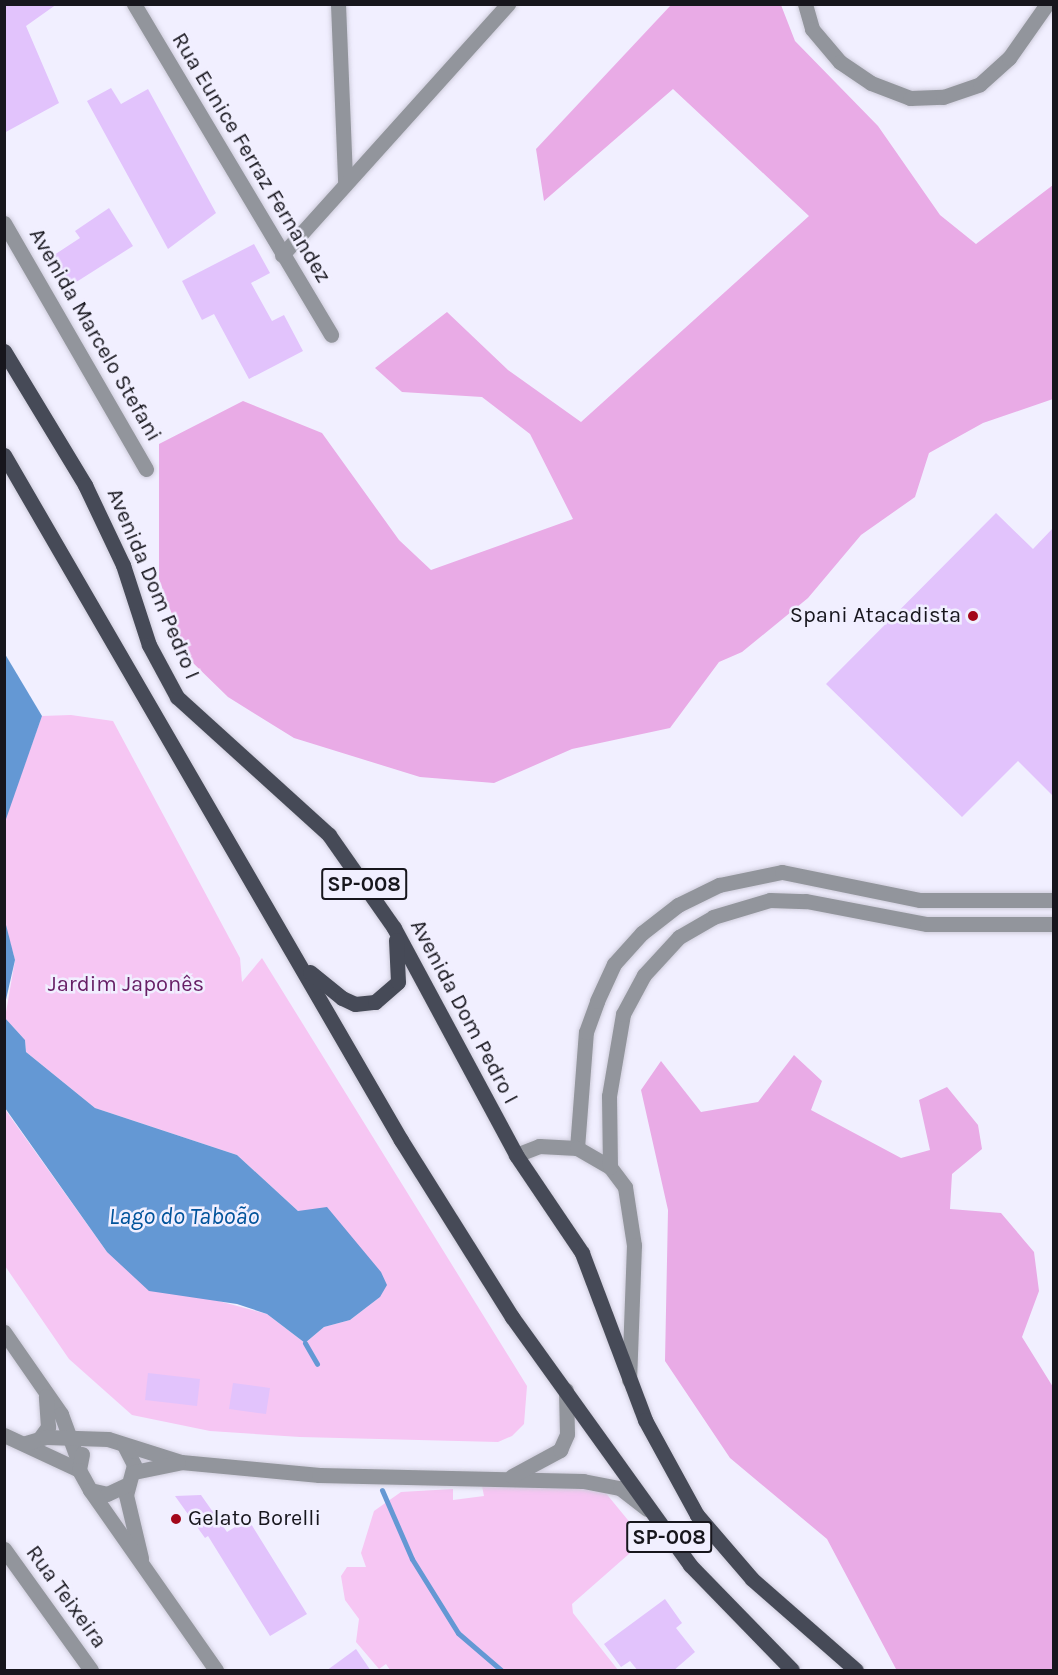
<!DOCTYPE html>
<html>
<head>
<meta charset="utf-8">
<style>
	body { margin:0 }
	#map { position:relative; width:1058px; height:1675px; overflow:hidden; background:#f1efff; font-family:Karla,sans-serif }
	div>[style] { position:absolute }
	.green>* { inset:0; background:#f6c6f3 }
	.forest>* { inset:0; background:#e9abe6 }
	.water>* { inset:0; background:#6498d4 }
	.stream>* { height:5px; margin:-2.5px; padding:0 2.5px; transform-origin:2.5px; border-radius:2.5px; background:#6498d4 }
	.building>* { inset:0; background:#e2c3fc }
	.roads { filter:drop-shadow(0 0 2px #ceccdb) drop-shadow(0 0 2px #ceccdb) }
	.minor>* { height:15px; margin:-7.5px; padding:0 7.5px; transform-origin:7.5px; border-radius:7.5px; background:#92959c }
	.major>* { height:15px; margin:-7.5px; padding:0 7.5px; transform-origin:7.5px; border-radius:7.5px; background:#464a57 }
	.dots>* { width:16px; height:16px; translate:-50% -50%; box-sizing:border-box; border:3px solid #f1efff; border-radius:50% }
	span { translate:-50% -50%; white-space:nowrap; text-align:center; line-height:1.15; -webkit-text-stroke:5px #f1efff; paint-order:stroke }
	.shield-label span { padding:2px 4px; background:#f1efff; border:2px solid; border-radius:4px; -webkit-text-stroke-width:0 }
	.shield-label { font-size:21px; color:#17161d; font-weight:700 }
	.street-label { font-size:22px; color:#17161d }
	.poi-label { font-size:22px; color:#17161d }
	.right { translate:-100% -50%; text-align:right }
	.left { translate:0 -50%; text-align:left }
	.park-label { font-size:22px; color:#661e65 }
	.water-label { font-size:24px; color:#00539b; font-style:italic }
	.frame { position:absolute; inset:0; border:6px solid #17161d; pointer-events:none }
</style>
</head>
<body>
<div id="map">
	<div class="green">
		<div style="clip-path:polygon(71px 715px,113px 721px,240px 958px,242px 982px,262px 958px,527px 1386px,524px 1424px,512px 1436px,498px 1442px,300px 1437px,210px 1431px,132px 1415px,69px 1359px,5px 1266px,4px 1108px,107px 1252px,196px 1295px,267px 1314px,305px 1343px,324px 1327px,350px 1320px,380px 1297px,312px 1212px,298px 1211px,237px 1155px,95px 1108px,26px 1052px,25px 1040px,5px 1018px,15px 960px,4px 921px,4px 822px,42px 716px)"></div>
		<div style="clip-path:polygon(482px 1486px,600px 1486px,641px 1536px,638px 1546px,572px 1604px,573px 1613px,618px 1670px,390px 1670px,386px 1664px,379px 1669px,356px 1642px,359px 1619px,345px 1600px,341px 1576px,347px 1567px,366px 1567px,361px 1553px,374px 1511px,401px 1492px,453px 1489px,453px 1500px,484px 1496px)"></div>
	</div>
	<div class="forest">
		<div style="clip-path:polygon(671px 5px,781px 5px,795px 41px,878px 126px,940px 215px,976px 244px,1053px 185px,1053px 399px,983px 423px,929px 453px,915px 497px,861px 535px,808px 598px,742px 652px,719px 662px,670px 728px,572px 749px,494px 783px,420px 777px,294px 738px,228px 697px,188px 658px,159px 579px,159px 444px,243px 401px,322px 433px,399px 540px,431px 570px,573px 519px,530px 434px,482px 397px,402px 392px,375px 368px,447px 312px,508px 370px,581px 422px,809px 216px,673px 89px,544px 201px,536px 149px)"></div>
		<div style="clip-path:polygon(794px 1055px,822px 1081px,811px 1110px,901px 1158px,930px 1150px,919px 1100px,947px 1087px,978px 1125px,982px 1149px,952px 1174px,950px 1209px,1001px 1213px,1034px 1252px,1039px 1291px,1022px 1337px,1053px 1387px,1053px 1670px,896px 1669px,827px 1539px,730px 1458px,665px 1361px,668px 1210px,641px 1090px,661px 1061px,701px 1112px,758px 1102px)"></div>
	</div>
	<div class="water">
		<div style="clip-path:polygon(5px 654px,42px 716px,5px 822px)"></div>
		<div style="clip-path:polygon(5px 921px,15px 960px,5px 1004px)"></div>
		<div style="clip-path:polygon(5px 1018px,25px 1040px,26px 1052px,95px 1108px,237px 1155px,298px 1211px,327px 1207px,381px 1272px,387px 1285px,380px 1297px,350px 1320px,324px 1327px,305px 1343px,267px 1314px,237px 1304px,149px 1291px,107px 1252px,5px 1108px)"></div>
	</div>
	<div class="stream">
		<div style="left:305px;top:1343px;width:24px;rotate:60deg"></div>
		<div style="left:382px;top:1490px;width:75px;rotate:66.5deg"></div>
		<div style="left:412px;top:1559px;width:87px;rotate:58.1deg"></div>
		<div style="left:458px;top:1633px;width:57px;rotate:40.7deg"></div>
	</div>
	<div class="building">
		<div style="clip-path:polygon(4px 4px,57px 4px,26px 26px,59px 103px,4px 133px)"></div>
		<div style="clip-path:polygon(111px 88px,121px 104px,148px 89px,216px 213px,168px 249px,87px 101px)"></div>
		<div style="clip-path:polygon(109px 208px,133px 246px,70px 286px,51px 257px,80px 238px,75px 231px)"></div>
		<div style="clip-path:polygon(254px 244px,270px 273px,251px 283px,272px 321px,284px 315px,303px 351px,249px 379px,214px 314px,202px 320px,182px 281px)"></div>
		<div style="clip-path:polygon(996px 513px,1033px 549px,1053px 528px,1053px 796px,1018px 761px,962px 817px,826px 684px)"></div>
		<div style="clip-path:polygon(148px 1373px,200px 1379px,197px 1406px,145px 1400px)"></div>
		<div style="clip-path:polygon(233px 1383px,270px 1388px,266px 1414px,229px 1409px)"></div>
		<div style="clip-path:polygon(201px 1495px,227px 1532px,248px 1519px,307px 1614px,270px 1636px,208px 1536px,205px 1538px,175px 1496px)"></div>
		<div style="clip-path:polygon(665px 1599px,682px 1623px,676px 1628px,695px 1652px,673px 1671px,638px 1671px,630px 1661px,621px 1667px,604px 1644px)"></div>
		<div style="clip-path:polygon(356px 1649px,371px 1671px,326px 1671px)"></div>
	</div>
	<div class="roads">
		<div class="minor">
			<div style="left:134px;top:4px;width:385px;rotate:59.2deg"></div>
			<div style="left:338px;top:4px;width:178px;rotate:87.7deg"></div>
			<div style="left:805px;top:4px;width:26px;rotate:74deg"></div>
			<div style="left:812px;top:29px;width:43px;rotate:49.7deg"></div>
			<div style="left:840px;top:62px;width:37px;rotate:34deg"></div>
			<div style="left:871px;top:83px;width:42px;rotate:21deg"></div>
			<div style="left:910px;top:98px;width:33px;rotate:-2deg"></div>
			<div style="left:943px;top:97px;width:39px;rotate:-19deg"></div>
			<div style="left:980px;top:84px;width:39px;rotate:-42deg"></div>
			<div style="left:1009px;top:58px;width:66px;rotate:-54.9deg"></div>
			<div style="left:4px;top:223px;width:284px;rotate:60deg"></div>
			<div style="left:282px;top:255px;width:338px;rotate:-48deg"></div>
			<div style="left:577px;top:1148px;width:116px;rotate:-85.6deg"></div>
			<div style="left:586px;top:1032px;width:33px;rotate:-70deg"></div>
			<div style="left:597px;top:1001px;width:41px;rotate:-65.3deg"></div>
			<div style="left:614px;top:964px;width:42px;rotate:-47.9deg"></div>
			<div style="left:642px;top:933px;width:46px;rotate:-37.9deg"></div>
			<div style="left:678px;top:905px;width:46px;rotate:-26deg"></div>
			<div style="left:719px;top:885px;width:64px;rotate:-11.7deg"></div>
			<div style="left:782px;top:872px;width:141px;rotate:11.5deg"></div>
			<div style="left:920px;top:900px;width:134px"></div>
			<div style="left:516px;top:1155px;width:25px;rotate:-21deg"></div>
			<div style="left:539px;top:1146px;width:38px;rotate:3deg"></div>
			<div style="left:577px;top:1148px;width:38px;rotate:30deg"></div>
			<div style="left:610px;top:1167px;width:25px;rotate:53deg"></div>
			<div style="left:625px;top:1187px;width:59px;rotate:81.2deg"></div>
			<div style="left:634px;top:1245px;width:135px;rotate:92.1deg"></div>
			<div style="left:610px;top:1167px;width:71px;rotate:-90.8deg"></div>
			<div style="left:609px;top:1096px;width:83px;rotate:-80.3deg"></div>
			<div style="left:623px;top:1014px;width:44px;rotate:-61.7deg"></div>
			<div style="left:644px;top:975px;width:52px;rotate:-47.4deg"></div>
			<div style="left:679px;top:937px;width:39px;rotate:-30deg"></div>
			<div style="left:713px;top:917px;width:59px;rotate:-16.6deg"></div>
			<div style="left:770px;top:900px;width:36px;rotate:2deg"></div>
			<div style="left:806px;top:901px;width:123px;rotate:10.8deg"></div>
			<div style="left:927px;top:924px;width:127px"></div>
			<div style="left:4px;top:1332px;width:100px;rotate:55.2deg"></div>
			<div style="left:61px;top:1414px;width:52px;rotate:69.8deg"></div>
			<div style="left:4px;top:1435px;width:83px;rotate:25deg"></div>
			<div style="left:40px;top:1438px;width:14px;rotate:-54deg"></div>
			<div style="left:48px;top:1427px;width:31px;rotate:-94deg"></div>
			<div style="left:26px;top:1443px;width:21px;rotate:-17deg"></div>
			<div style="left:46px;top:1437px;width:62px;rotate:1.8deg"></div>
			<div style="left:108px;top:1439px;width:77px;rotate:17.5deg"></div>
			<div style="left:181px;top:1462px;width:139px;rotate:5.4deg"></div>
			<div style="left:319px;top:1475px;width:264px;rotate:1.3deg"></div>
			<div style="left:583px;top:1481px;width:38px;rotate:11deg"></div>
			<div style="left:620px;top:1488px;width:34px;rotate:38deg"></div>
			<div style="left:124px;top:1445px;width:22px;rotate:63deg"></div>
			<div style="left:134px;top:1465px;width:31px;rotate:105deg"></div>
			<div style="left:126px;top:1495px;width:65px;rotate:76.6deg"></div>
			<div style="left:82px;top:1454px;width:16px;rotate:101deg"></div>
			<div style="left:79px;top:1470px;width:23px;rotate:61deg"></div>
			<div style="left:90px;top:1490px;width:17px;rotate:13deg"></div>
			<div style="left:107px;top:1494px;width:23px;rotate:-25deg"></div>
			<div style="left:134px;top:1472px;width:45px;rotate:-11.6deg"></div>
			<div style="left:512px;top:1476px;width:55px;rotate:-28.4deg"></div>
			<div style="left:560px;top:1450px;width:17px;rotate:-66deg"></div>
			<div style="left:567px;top:1434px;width:44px;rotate:-91.3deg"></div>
			<div style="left:90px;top:1490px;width:220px;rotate:55deg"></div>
			<div style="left:4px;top:1549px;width:149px;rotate:54.3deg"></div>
		</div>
		<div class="major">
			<div style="left:4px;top:351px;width:157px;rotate:58.8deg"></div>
			<div style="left:85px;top:485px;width:89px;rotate:64.6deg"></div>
			<div style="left:123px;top:565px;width:84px;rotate:72deg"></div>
			<div style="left:149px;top:645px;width:59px;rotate:61.7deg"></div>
			<div style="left:177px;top:697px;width:205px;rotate:42.2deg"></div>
			<div style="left:329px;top:835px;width:113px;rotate:55deg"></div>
			<div style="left:394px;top:928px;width:258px;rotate:61.7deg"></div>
			<div style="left:516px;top:1155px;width:118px;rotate:56deg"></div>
			<div style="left:582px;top:1253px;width:178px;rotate:69.3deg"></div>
			<div style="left:645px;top:1420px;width:108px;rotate:61.3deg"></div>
			<div style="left:697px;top:1515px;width:84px;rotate:49.3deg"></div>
			<div style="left:752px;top:1579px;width:138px;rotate:41.2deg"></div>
			<div style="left:4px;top:455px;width:792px;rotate:59.91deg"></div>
			<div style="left:401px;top:1140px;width:209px;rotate:57.9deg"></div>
			<div style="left:512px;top:1317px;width:305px;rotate:54.3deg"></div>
			<div style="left:690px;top:1565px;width:146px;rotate:45.8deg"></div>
			<div style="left:310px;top:972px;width:41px;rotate:39.1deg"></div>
			<div style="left:342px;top:998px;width:14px;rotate:25deg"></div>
			<div style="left:355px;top:1004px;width:20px;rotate:-6deg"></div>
			<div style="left:375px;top:1002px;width:30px;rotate:-41deg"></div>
			<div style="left:398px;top:982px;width:42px;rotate:-92.7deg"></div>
		</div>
	</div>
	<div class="dots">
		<div style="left:973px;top:616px;background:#a3071b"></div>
		<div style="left:176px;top:1519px;background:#a3071b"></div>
	</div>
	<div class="shield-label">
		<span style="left:364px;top:884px">SP-008</span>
		<span style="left:669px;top:1537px">SP-008</span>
	</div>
	<div class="street-label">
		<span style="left:251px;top:158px;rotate:59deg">Rua Eunice Ferraz Fernandez</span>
		<span style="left:95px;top:335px;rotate:60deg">Avenida Marcelo Stefani</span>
		<span style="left:153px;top:584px;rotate:67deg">Avenida Dom Pedro I</span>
		<span style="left:464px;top:1012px;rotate:62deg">Avenida Dom Pedro I</span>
		<span style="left:66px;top:1597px;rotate:54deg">Rua Teixeira</span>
	</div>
	<div class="poi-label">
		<span class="right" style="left:961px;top:616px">Spani Atacadista</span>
		<span class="left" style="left:188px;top:1519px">Gelato Borelli</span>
	</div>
	<div class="park-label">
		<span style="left:126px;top:985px">Jardim Japonês</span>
	</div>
	<div class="water-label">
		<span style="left:184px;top:1217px">Lago do Taboão</span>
	</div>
	<div class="frame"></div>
</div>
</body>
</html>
